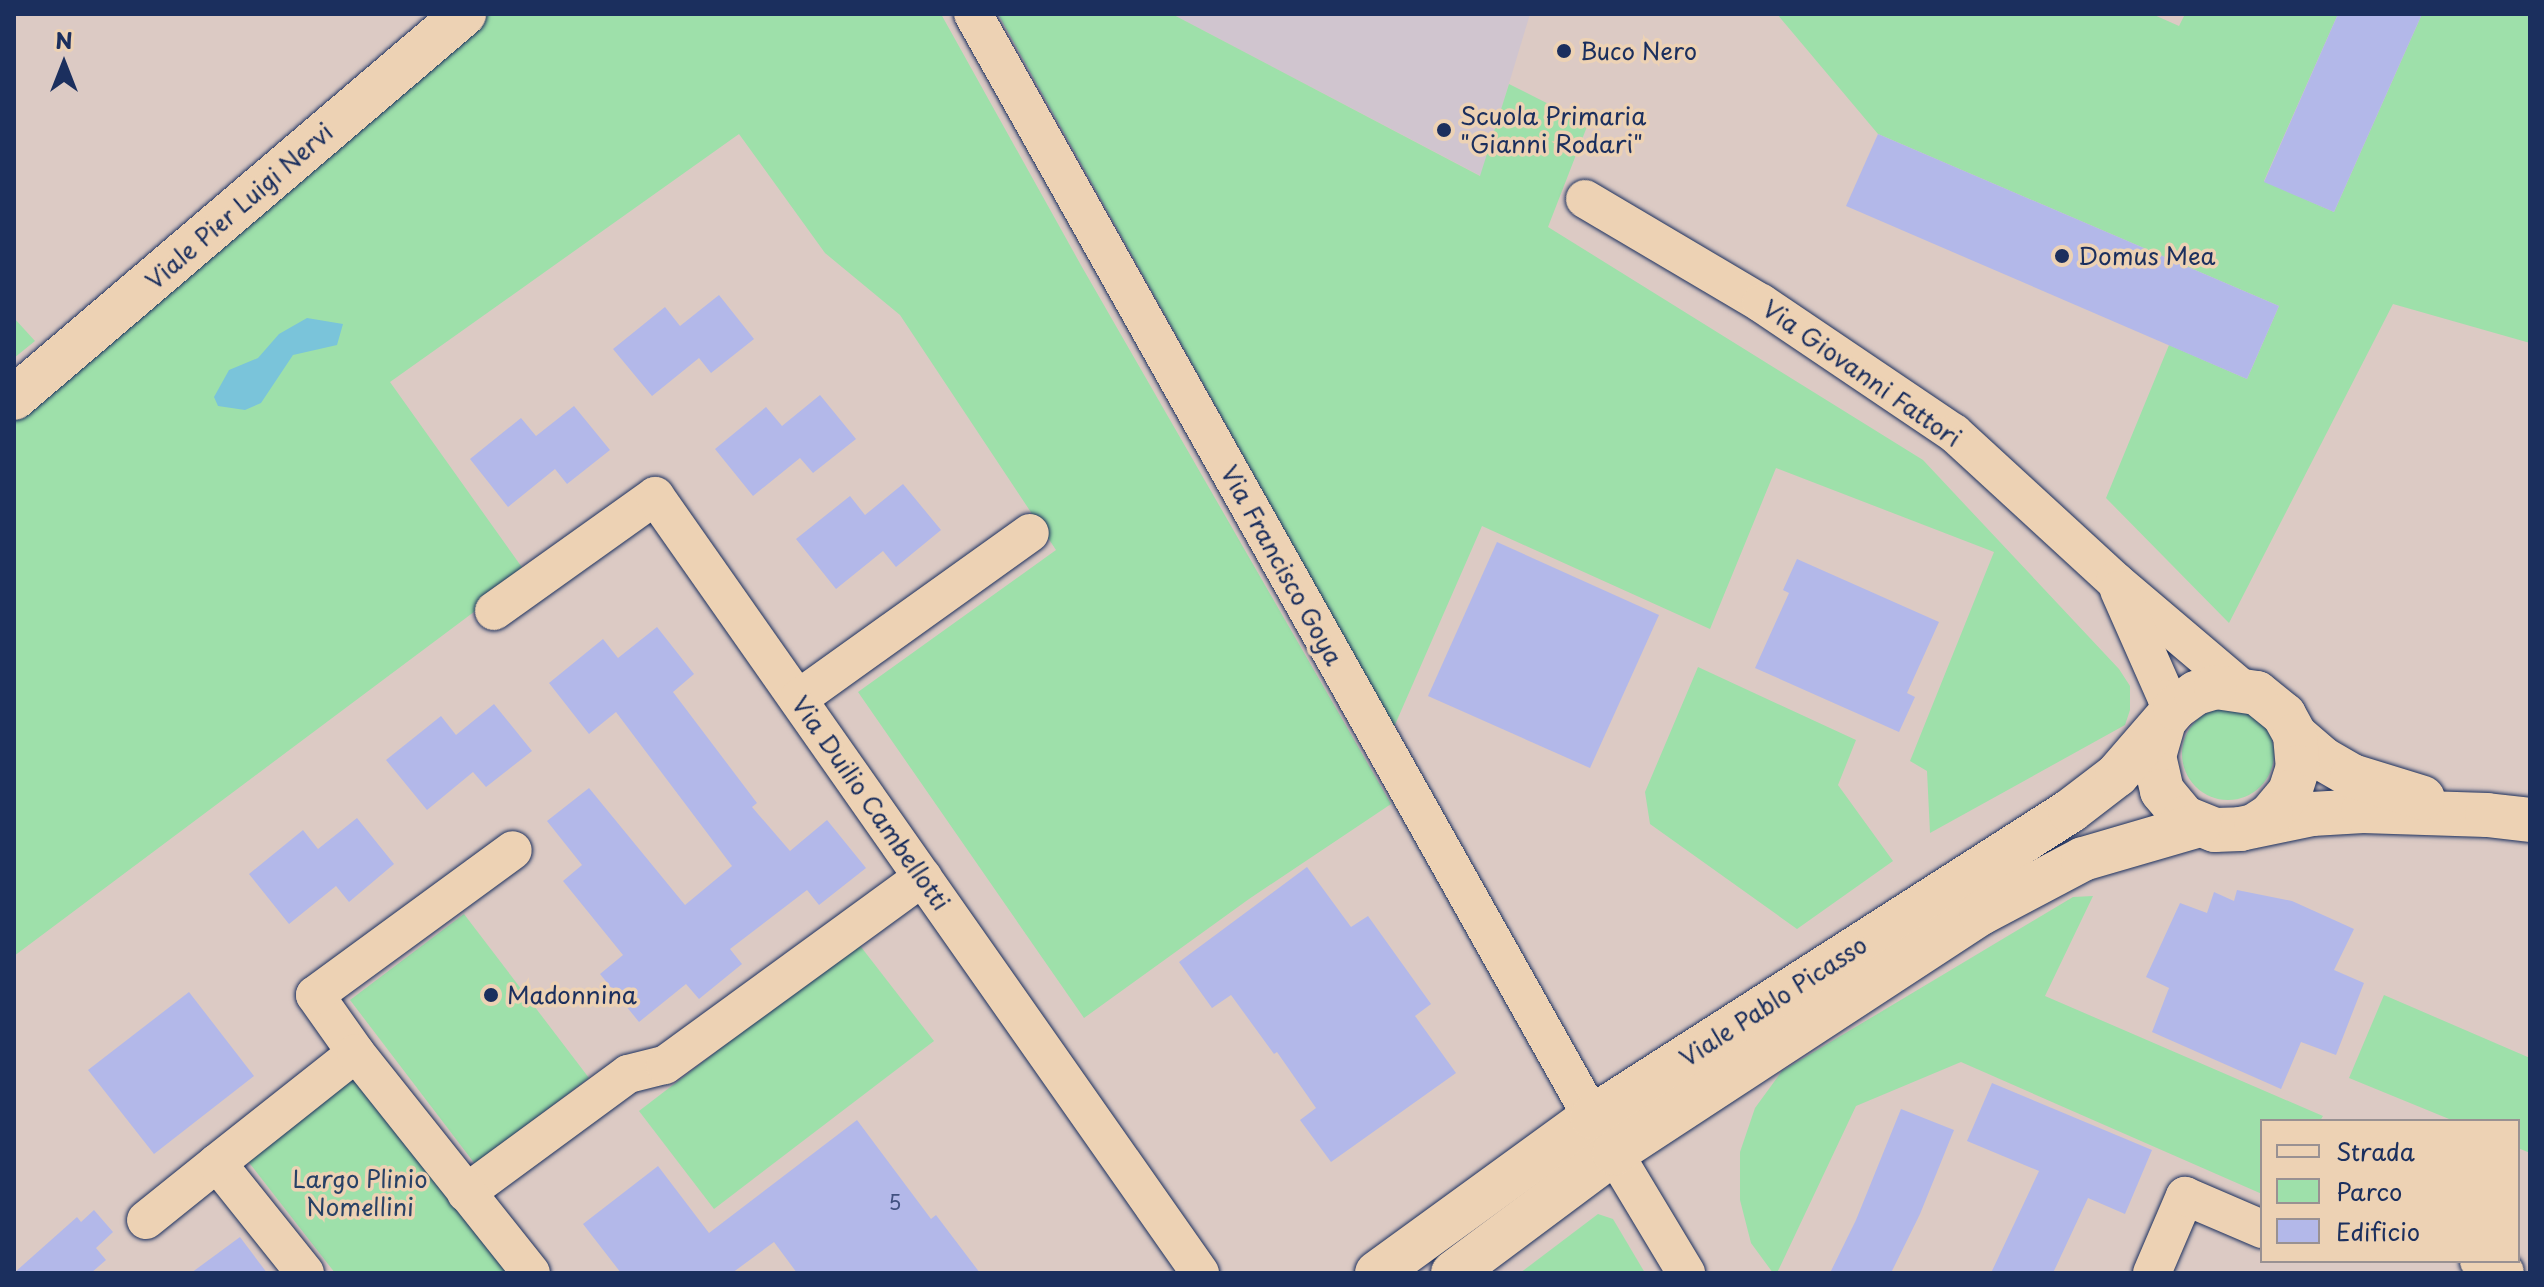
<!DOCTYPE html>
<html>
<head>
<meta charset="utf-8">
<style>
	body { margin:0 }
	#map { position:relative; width:2544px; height:1287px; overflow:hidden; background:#dccac4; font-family:"Playpen Sans",sans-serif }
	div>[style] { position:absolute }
	.built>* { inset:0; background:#d0c5cf }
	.green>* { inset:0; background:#9ee0aa }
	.round { border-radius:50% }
	.water>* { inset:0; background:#7ac4da }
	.building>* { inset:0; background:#b3b8e9 }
	.roads { filter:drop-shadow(0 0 2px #1b2f5e) drop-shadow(0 0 2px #1b2f5e) }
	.minor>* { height:38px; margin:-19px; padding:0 19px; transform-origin:19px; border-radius:19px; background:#edd2b4 }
	.tertiary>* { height:44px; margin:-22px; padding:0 22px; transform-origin:22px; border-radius:22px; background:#edd2b4 }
	.dots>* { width:22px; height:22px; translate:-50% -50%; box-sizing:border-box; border:4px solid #edd2b4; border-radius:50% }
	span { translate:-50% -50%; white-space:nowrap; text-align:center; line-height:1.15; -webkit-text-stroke:7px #edd2b4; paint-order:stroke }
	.number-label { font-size:20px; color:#415181 }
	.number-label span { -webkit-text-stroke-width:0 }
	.poi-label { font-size:24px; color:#1b2f5e }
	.left { translate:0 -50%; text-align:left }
	.street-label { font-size:24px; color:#1b2f5e }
	.park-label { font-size:24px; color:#284166 }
	.frame { position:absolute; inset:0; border:16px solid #1b2f5e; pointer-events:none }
	.legend { position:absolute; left:2260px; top:1119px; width:260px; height:144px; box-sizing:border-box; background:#edd2b4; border:2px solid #999192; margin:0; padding:10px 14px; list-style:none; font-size:24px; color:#1b2f5e }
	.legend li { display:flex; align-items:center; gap:16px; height:40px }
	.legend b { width:40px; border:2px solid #999192 }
	.north { position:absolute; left:24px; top:24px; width:80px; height:80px; -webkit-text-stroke:6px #edd2b4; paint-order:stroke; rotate:0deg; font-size:22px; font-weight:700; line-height:32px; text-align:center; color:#1b2f5e }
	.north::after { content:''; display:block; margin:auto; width:28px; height:36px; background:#1b2f5e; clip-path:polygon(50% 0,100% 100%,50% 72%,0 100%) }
</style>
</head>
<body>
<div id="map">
	<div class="built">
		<div style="clip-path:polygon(1172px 14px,1530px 14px,1481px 176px)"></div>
	</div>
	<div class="green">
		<div style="clip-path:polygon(481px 14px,941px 14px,1082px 267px,1391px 804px,1249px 899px,1084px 1018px,858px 692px,1056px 550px,900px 315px,825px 253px,739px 134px,390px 382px,526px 573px,14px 956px,14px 409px)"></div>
		<div style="clip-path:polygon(998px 14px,1172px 14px,1480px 176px,1509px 84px,1588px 124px,1548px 227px,1923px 460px,2119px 669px,2130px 686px,2130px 710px,2125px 725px,1930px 833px,1927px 771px,1910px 761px,1994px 552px,1776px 468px,1710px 629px,1482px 526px,1394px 727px)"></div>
		<div style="clip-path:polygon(1777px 14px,2152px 14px,2179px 26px,2185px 14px,2338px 14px,2264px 181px,2334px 212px,2422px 14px,2530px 14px,2530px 343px,2393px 304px,2229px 623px,2106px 498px,2169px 345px,2247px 379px,2279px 306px,1878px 134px)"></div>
		<div style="clip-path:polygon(14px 318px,35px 341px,14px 358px)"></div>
		<div style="clip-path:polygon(1698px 667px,1856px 740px,1838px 785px,1893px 861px,1797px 929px,1650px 824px,1645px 792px)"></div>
		<div class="round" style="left:2182px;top:708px;width:92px;height:92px"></div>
		<div style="clip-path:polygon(2093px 896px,2045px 996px,2323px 1116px,2320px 1121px,2262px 1121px,2262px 1194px,1961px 1062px,1856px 1106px,1777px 1273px,1773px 1273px,1751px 1243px,1740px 1200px,1740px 1152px,1755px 1108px,1782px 1071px,2073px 897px)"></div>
		<div style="clip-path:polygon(464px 914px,589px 1078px,475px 1164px,350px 1000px)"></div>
		<div style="clip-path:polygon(858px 943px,934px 1041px,714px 1209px,639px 1111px)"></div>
		<div style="clip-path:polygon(2384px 995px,2530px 1058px,2530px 1153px,2518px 1148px,2518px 1121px,2454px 1121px,2349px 1078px)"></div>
		<div style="clip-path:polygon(356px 1076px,510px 1273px,335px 1273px,247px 1160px)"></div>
		<div style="clip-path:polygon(1598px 1214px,1613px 1219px,1645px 1273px,1520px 1273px)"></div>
	</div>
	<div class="water">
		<div style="clip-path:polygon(307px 318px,343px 324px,337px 345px,293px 355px,261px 403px,245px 410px,218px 406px,214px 397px,229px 370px,258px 358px,279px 334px)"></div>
	</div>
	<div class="building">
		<div style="clip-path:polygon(2338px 14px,2422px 14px,2334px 212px,2264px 182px)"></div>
		<div style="clip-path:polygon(1878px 134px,2279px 306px,2247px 379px,1846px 206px)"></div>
		<div style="clip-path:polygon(719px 295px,754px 339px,711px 373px,699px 358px,652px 396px,613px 349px,665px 307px,680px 326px)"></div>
		<div style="clip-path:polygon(820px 395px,856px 439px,813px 473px,800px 458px,753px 496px,715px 449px,766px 407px,782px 426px)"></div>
		<div style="clip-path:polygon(574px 406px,610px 450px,567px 484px,555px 469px,508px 507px,470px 459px,521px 418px,536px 436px)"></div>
		<div style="clip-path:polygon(903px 484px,941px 530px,896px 567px,883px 551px,836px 589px,796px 539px,850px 496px,865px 515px)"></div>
		<div style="clip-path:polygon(1497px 542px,1659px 615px,1590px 768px,1428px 696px)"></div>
		<div style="clip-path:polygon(1797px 559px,1939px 622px,1907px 693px,1915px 697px,1899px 732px,1755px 668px,1789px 593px,1783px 590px)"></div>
		<div style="clip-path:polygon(657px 627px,694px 674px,673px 692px,757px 803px,752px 807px,790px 851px,827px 820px,866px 868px,819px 905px,807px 890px,730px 949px,742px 964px,699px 999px,686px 984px,639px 1022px,600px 974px,623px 955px,563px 881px,582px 865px,547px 821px,589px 788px,685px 905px,732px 866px,616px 712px,589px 734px,549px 683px,603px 639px,618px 658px)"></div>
		<div style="clip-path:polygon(494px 704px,532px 751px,486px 787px,473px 772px,427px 810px,386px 760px,441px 716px,456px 735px)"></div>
		<div style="clip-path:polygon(357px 818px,394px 864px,349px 902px,336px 886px,289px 924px,249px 874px,303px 830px,318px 849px)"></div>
		<div style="clip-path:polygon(1307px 867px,1351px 927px,1368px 916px,1431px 1004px,1415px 1016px,1456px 1073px,1331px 1162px,1300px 1120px,1316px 1108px,1277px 1052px,1274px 1054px,1231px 995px,1212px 1008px,1179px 962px)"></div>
		<div style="clip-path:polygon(2237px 890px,2292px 901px,2354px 929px,2334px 970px,2364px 983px,2336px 1055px,2301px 1042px,2281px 1089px,2152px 1032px,2169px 988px,2146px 977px,2180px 903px,2207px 913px,2214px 892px,2234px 901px)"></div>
		<div style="clip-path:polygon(189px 992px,254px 1076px,154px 1154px,88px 1070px)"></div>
		<div style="clip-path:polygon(1992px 1083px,2152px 1150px,2125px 1214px,2088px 1198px,2053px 1273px,1991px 1273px,2039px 1171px,1967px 1141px)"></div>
		<div style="clip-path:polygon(1901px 1109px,1954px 1130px,1920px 1214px,1891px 1273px,1830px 1273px,1856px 1220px)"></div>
		<div style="clip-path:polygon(857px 1120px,931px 1219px,936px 1215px,980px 1273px,797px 1273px,774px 1242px,732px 1273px,621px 1273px,583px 1224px,658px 1166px,709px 1233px)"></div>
		<div style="clip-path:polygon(94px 1210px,113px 1232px,96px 1248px,106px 1260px,91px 1273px,14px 1273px,77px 1217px,81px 1222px)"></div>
		<div style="clip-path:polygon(240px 1237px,267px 1273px,191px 1273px)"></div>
	</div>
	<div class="roads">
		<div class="minor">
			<div style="left:973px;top:14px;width:1265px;rotate:60.7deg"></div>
			<div style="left:1585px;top:199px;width:204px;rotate:30.6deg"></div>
			<div style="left:1761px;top:303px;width:233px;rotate:34deg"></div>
			<div style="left:1954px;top:433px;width:219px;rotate:42.6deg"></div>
			<div style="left:2115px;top:581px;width:165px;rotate:40.3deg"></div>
			<div style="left:2119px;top:590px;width:119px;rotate:66.2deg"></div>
			<div style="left:2167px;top:699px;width:12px;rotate:48deg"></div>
			<div style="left:494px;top:611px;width:198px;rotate:-35.5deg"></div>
			<div style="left:655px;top:496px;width:949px;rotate:54.95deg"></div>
			<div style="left:798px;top:699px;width:285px;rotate:-35.6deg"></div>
			<div style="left:356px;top:1053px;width:71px;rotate:-125.3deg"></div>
			<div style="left:315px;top:995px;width:245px;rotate:-36.2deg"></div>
			<div style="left:1614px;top:1153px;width:140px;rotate:59deg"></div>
			<div style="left:466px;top:1193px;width:201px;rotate:-36.3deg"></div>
			<div style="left:628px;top:1074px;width:38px;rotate:-14deg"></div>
			<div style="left:665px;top:1065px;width:319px;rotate:-36.1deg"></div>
			<div style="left:146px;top:1220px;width:91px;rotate:-38.8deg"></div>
			<div style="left:2479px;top:1261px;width:28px;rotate:23deg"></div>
			<div style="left:305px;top:1273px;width:141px;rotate:-128.7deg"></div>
			<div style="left:217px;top:1163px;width:177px;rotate:-38.4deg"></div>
			<div style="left:356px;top:1053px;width:281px;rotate:51.5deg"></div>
			<div style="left:2152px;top:1273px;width:84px;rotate:-66.8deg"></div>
			<div style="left:2185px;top:1196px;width:84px;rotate:23.2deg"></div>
		</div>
		<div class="tertiary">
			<div style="left:14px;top:398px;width:592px;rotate:-40.48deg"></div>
			<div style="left:2163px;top:725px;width:32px;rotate:106deg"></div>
			<div style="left:2154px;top:756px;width:36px;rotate:77deg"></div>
			<div style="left:2162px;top:791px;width:35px;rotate:50deg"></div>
			<div style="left:2185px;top:818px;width:32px;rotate:22deg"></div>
			<div style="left:2215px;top:830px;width:25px;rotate:-2deg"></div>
			<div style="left:2240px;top:829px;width:74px;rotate:-11.8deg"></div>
			<div style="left:2312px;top:814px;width:51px;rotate:-3.4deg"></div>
			<div style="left:2363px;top:811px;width:124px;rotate:1.8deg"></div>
			<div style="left:2487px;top:815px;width:43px;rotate:6.6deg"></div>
			<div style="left:2295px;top:735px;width:35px;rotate:41deg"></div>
			<div style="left:2321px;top:758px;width:36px;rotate:30deg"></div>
			<div style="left:2352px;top:776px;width:74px;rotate:17.2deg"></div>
			<div style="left:1377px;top:1273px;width:266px;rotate:-36deg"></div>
			<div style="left:1592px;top:1117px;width:568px;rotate:-32.63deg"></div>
			<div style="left:2070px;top:811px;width:59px;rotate:-37.5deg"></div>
			<div style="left:2117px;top:775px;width:89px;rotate:-49.1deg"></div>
			<div style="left:2175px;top:708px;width:26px;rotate:-36deg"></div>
			<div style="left:2196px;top:693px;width:21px;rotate:-17deg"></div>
			<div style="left:2216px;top:687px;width:41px;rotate:8.3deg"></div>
			<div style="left:2257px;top:693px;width:35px;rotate:39deg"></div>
			<div style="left:2284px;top:715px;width:23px;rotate:61deg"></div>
			<div style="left:2295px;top:735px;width:32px;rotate:85deg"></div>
			<div style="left:2298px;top:767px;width:26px;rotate:108deg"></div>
			<div style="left:2290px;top:792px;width:30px;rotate:130deg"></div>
			<div style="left:2271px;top:815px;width:17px;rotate:147deg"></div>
			<div style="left:1453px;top:1273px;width:201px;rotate:-36.7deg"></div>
			<div style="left:1614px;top:1153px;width:439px;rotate:-33.2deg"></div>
			<div style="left:1981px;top:913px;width:115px;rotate:-27.9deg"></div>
			<div style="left:2083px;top:859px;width:121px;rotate:-16.3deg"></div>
		</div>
	</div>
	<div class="dots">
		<div style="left:1564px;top:51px;background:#1b2f5e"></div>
		<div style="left:1444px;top:130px;background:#1b2f5e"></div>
		<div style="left:2062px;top:256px;background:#1b2f5e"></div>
		<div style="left:491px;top:995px;background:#1b2f5e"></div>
	</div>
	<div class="number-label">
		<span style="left:895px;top:1202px">5</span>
	</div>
	<div class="poi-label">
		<span class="left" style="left:1580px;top:51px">Buco Nero</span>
		<span class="left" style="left:1460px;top:130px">Scuola Primaria<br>"Gianni Rodari"</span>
		<span class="left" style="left:2078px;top:256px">Domus Mea</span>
		<span class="left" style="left:507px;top:995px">Madonnina</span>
	</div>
	<div class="street-label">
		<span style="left:239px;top:206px;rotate:-41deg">Viale Pier Luigi Nervi</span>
		<span style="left:1862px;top:373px;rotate:35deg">Via Giovanni Fattori</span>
		<span style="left:1282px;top:565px;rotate:61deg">Via Francisco Goya</span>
		<span style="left:871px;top:803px;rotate:55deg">Via Duilio Cambellotti</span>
		<span style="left:1773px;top:1001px;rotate:-33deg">Viale Pablo Picasso</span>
	</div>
	<div class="park-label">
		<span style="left:360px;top:1193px">Largo Plinio<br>Nomellini</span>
	</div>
	<div class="frame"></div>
	<ul class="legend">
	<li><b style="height:10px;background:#edd2b4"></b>Strada</li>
	<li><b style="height:22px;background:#9ee0aa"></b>Parco</li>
	<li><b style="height:22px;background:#b3b8e9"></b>Edificio</li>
	</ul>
	<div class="north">N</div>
</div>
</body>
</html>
